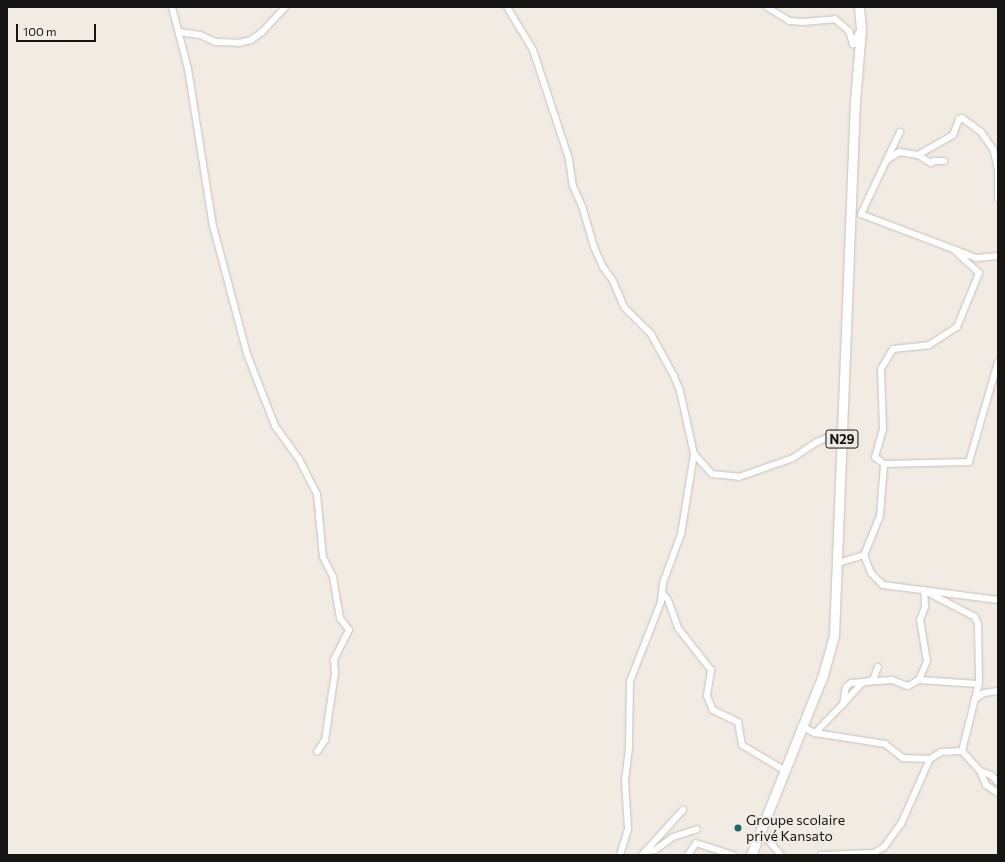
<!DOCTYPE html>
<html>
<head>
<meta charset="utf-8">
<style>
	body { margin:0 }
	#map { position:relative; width:1005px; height:862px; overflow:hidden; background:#f2ebe4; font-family:Commissioner,sans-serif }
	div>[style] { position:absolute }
	.roads { filter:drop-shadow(0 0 1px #c7c0ba) drop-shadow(0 0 1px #c7c0ba) }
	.minor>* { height:6px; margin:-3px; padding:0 3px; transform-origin:3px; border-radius:3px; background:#fff }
	.primary>* { height:9px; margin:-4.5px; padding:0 4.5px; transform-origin:4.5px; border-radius:4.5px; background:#fff }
	.dots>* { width:11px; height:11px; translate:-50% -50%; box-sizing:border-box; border:2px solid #f2ebe4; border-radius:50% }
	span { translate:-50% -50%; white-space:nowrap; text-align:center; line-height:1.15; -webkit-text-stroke:4px #f2ebe4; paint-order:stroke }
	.shield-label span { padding:1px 3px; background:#f2ebe4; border:1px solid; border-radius:3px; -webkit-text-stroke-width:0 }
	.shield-label { font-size:13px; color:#171513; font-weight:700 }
	.poi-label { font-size:14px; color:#171513 }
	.left { translate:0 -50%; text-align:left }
	.frame { position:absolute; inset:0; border:8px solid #171513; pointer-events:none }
	.scale { position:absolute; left:16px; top:24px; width:80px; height:18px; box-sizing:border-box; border:2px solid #171513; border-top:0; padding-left:5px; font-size:12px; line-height:14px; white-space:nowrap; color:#171513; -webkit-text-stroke:3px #f2ebe4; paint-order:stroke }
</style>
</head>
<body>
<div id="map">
	<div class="roads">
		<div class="minor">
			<div style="left:172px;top:7px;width:64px;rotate:75.5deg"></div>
			<div style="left:188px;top:69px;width:159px;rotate:81deg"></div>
			<div style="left:213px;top:226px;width:132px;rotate:75.1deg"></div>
			<div style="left:247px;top:354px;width:77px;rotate:68.7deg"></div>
			<div style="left:275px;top:426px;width:41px;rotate:54deg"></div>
			<div style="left:299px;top:459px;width:39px;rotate:63deg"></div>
			<div style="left:317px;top:494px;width:63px;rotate:84.6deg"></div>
			<div style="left:323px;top:557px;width:22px;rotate:63deg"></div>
			<div style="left:333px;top:577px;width:42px;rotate:80.3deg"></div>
			<div style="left:340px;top:618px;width:15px;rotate:53deg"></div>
			<div style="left:349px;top:630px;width:34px;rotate:117deg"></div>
			<div style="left:334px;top:660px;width:13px;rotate:86deg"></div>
			<div style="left:335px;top:673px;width:68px;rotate:98.5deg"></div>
			<div style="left:325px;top:740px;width:14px;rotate:124deg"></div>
			<div style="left:507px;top:7px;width:50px;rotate:58.8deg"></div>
			<div style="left:533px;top:50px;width:115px;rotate:71.7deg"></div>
			<div style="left:569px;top:159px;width:27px;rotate:82deg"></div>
			<div style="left:573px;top:186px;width:22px;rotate:66deg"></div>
			<div style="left:582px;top:206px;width:43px;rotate:73.7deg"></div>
			<div style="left:594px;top:247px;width:22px;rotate:66deg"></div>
			<div style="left:603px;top:267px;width:17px;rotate:54deg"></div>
			<div style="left:613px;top:281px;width:28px;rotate:67deg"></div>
			<div style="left:624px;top:307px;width:38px;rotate:45deg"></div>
			<div style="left:651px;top:334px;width:48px;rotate:61.3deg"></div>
			<div style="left:674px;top:376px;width:16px;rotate:68deg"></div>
			<div style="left:680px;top:391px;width:65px;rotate:77.5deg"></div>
			<div style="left:694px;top:454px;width:81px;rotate:99.2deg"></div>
			<div style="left:681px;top:534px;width:52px;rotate:110.2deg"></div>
			<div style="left:663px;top:583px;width:19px;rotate:96deg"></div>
			<div style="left:661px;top:602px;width:85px;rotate:111.4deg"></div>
			<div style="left:630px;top:681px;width:67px;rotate:90.9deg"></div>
			<div style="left:629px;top:748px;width:33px;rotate:97deg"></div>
			<div style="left:625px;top:781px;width:48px;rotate:86.4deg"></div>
			<div style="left:628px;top:829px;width:27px;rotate:107deg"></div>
			<div style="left:767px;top:7px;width:26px;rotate:32deg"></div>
			<div style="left:789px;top:21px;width:14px;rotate:4deg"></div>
			<div style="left:803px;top:22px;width:32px;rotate:-5deg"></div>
			<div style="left:835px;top:19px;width:18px;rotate:41deg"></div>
			<div style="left:849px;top:31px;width:14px;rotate:73deg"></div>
			<div style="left:853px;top:44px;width:13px;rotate:-63deg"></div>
			<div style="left:179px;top:32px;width:21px;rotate:8deg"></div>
			<div style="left:200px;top:35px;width:17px;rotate:24deg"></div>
			<div style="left:216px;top:42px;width:23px;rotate:2deg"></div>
			<div style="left:239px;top:43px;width:12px;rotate:-14deg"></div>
			<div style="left:251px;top:40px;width:14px;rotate:-36deg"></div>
			<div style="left:262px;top:32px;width:34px;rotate:-47deg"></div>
			<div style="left:918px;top:155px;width:40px;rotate:-29.7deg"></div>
			<div style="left:953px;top:135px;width:17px;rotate:-69deg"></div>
			<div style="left:959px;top:119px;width:3px;rotate:-18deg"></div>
			<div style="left:962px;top:118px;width:24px;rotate:36deg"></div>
			<div style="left:981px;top:132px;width:21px;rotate:55deg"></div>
			<div style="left:993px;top:149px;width:21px;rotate:76deg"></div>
			<div style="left:887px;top:160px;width:14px;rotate:-34deg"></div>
			<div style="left:899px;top:152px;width:19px;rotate:9deg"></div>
			<div style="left:918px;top:155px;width:15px;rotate:32deg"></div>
			<div style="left:931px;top:163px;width:4px;rotate:-34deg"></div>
			<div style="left:934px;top:161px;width:10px"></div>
			<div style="left:998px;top:172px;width:27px;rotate:90deg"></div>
			<div style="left:956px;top:250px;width:22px;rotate:22deg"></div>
			<div style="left:976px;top:258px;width:22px;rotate:-5deg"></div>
			<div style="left:998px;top:362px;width:104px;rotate:106.2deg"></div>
			<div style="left:969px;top:462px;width:85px;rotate:178.7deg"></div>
			<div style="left:884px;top:464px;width:52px;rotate:94.4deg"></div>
			<div style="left:880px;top:516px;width:42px;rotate:112.3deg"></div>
			<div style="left:864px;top:555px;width:19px;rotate:69deg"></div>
			<div style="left:871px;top:573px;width:17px;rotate:45deg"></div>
			<div style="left:883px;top:585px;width:116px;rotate:7.4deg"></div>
			<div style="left:694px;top:454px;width:27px;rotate:48deg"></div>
			<div style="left:712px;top:474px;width:27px;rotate:6deg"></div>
			<div style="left:739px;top:477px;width:57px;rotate:-19.4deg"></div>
			<div style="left:793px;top:458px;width:29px;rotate:-34deg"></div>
			<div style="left:817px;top:442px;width:15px;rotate:-23deg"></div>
			<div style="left:884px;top:464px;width:11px;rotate:-142deg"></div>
			<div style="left:875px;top:457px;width:29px;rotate:-74deg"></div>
			<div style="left:883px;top:429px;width:60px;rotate:-91.9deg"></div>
			<div style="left:881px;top:369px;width:23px;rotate:-59deg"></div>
			<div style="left:893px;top:349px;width:36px;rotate:-6deg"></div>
			<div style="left:929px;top:345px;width:33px;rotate:-33deg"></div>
			<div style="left:957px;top:327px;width:58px;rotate:-67.8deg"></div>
			<div style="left:979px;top:273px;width:35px;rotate:-137deg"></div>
			<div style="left:953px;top:249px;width:98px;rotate:-159.2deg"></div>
			<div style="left:861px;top:214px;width:91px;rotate:-64.6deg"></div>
			<div style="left:838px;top:563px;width:27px;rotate:-17deg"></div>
			<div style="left:927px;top:592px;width:54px;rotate:27.5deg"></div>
			<div style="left:975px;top:617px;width:8px;rotate:67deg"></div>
			<div style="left:978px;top:624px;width:59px;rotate:89deg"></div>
			<div style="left:979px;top:683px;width:16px;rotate:104deg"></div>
			<div style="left:662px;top:593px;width:9px;rotate:49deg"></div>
			<div style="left:668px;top:600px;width:30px;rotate:70deg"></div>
			<div style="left:678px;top:628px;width:53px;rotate:51.8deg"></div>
			<div style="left:711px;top:670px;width:26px;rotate:99deg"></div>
			<div style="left:707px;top:696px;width:15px;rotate:67deg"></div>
			<div style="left:713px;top:710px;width:28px;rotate:26deg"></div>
			<div style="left:738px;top:722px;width:23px;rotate:80deg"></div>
			<div style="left:742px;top:745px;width:49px;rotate:30.8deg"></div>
			<div style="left:919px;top:680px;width:21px;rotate:-67deg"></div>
			<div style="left:927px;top:661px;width:42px;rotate:-99.7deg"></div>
			<div style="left:920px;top:620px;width:14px;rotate:-69deg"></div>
			<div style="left:925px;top:607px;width:17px;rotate:-93deg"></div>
			<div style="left:843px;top:704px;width:28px;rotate:-48deg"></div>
			<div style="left:862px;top:683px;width:11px;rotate:-15deg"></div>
			<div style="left:873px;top:680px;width:14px;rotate:-69deg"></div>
			<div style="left:801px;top:726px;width:16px;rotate:27deg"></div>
			<div style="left:815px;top:733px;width:71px;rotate:8.9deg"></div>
			<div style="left:885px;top:744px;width:23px;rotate:38deg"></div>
			<div style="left:903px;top:758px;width:27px;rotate:2deg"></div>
			<div style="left:930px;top:759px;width:13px;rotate:-32deg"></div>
			<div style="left:941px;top:752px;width:21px;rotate:-3deg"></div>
			<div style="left:962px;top:751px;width:27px;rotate:48deg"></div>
			<div style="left:980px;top:771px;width:15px;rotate:67deg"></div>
			<div style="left:986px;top:785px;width:14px;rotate:34deg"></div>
			<div style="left:815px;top:733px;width:40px;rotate:-46deg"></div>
			<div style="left:843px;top:704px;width:17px;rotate:-80deg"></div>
			<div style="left:846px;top:687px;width:6px;rotate:-39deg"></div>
			<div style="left:851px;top:683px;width:41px;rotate:-4.2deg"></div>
			<div style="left:892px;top:680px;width:17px;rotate:21deg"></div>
			<div style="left:908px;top:686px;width:13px;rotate:-29deg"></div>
			<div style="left:919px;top:680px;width:59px;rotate:3.9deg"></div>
			<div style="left:962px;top:751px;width:54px;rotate:-76deg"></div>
			<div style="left:975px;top:699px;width:11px;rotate:-34deg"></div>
			<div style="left:984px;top:693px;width:14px;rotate:-8deg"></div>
			<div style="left:980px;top:771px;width:12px;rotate:20deg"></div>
			<div style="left:991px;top:775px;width:10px;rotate:45deg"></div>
			<div style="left:761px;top:832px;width:30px;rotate:49deg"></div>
			<div style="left:647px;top:851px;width:8px;rotate:-7deg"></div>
			<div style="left:655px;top:850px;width:22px;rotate:-36deg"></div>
			<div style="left:673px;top:837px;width:25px;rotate:-18deg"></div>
			<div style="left:642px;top:855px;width:61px;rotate:-47.7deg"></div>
			<div style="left:688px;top:855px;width:14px;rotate:-56deg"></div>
			<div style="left:696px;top:843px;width:39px;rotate:18deg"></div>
			<div style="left:821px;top:855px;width:53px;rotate:-2.2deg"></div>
			<div style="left:874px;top:853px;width:12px;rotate:-31deg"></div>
			<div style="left:884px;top:847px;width:29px;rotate:-54deg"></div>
			<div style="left:901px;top:824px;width:71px;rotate:-66deg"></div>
		</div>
		<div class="primary">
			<div style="left:751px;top:855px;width:194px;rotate:-68.2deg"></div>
			<div style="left:823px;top:675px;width:41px;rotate:-74.6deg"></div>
			<div style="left:834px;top:635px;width:534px;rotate:-87.75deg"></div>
			<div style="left:855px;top:101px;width:72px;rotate:-85.2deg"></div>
			<div style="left:861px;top:29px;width:22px;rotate:-95deg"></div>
		</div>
	</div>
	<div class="dots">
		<div style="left:738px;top:828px;background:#1a6869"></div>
	</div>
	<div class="shield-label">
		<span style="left:842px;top:439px">N29</span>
	</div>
	<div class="poi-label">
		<span class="left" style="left:746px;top:828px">Groupe scolaire<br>privé Kansato</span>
	</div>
	<div class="frame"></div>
	<div class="scale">100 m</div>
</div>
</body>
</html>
